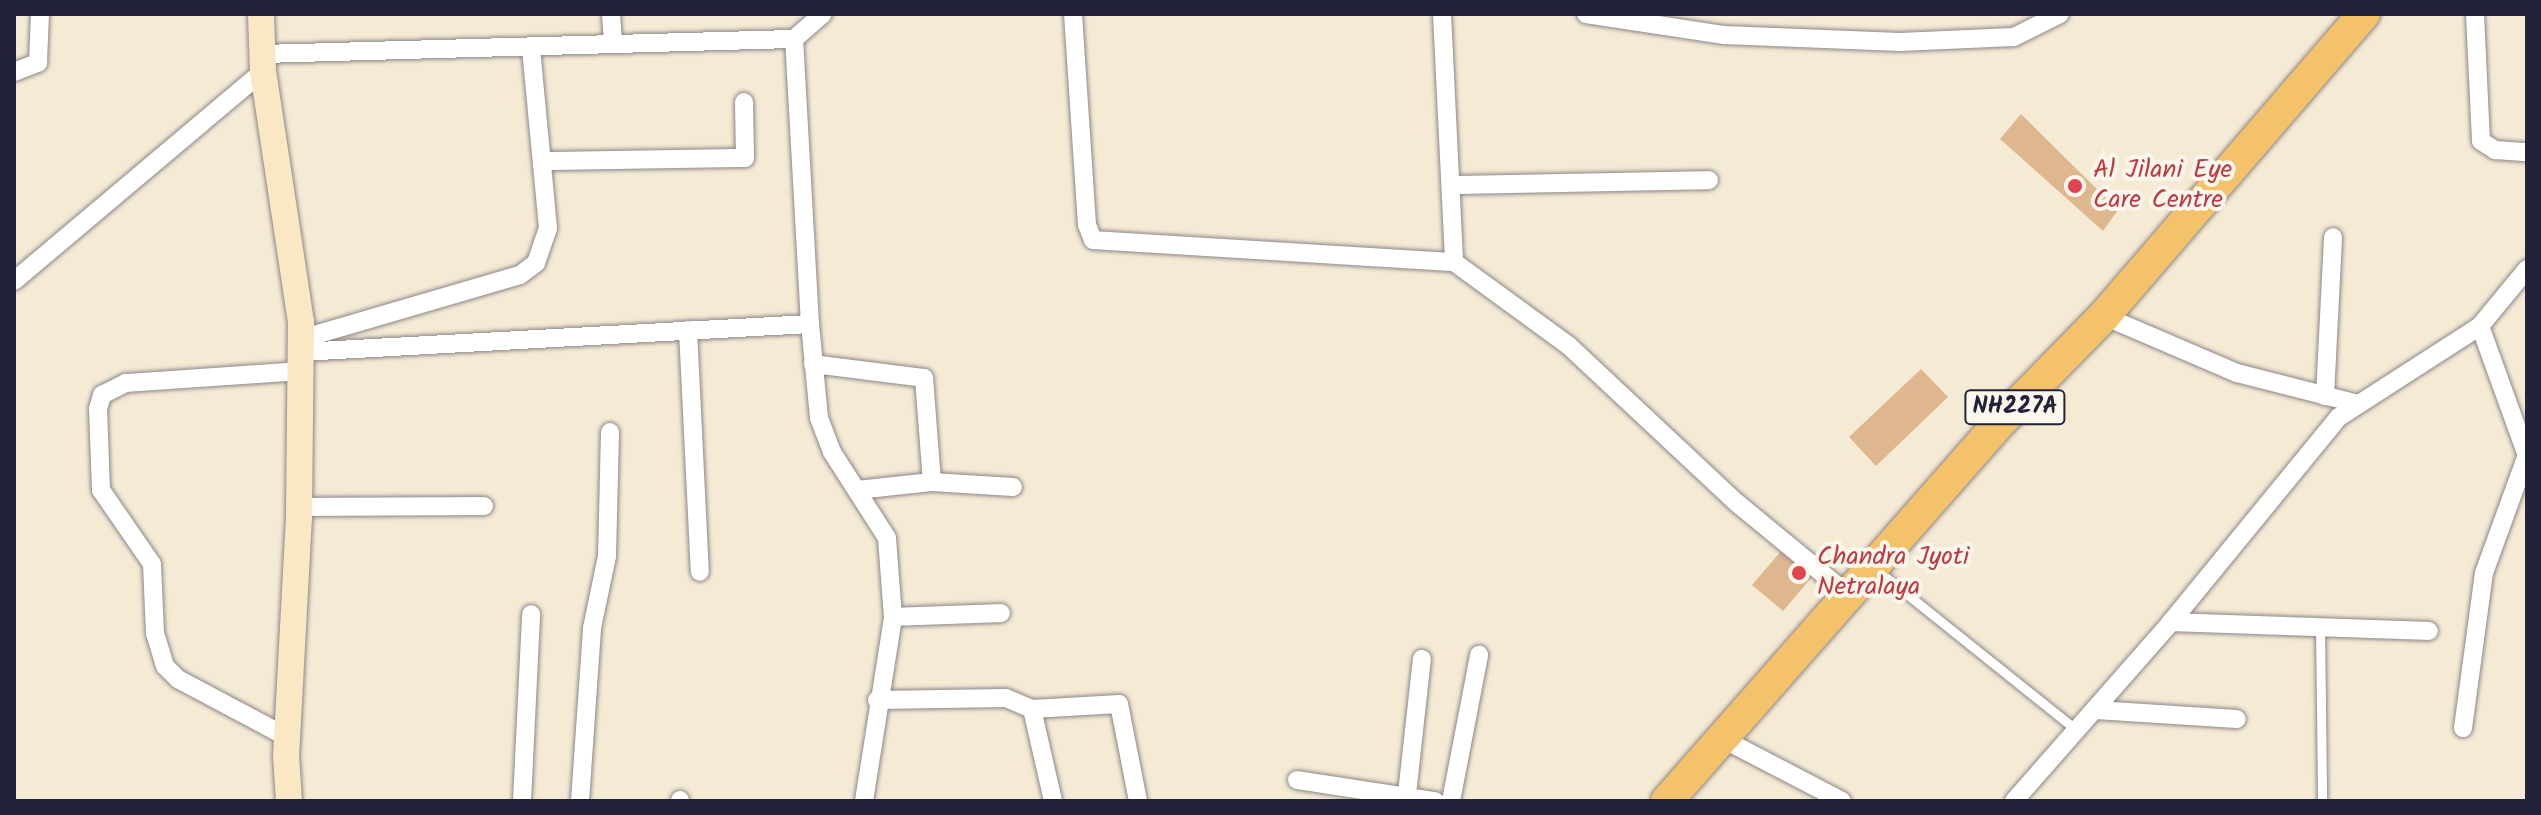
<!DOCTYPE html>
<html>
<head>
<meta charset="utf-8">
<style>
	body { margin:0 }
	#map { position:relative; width:2541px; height:815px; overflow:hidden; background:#f5ebd5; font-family:Kalam,sans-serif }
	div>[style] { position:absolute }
	.building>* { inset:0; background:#deb78e }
	.roads { filter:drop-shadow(0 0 2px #8c8688) drop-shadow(0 0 2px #8c8688) }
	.lane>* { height:9px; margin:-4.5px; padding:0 4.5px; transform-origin:4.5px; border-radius:4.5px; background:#fff }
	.street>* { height:18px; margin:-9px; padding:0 9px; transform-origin:9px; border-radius:9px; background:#fff }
	.secondary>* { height:26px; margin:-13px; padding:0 13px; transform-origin:13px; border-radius:13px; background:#fae7c3 }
	.highway>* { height:32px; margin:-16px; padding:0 16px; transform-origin:16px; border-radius:16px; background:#f3c26a }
	.dots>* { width:22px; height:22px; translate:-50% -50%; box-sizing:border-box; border:4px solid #fbf7ec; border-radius:50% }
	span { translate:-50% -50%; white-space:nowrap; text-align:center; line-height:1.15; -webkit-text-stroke:8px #fbf7ec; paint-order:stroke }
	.shield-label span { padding:2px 6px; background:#fbf7ec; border:2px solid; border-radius:6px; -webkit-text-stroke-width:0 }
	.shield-label { font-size:24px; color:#22223b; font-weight:700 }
	.health-label { font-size:26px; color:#be3a42 }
	.left { translate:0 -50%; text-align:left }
	.frame { position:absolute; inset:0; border:16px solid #22223b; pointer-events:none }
</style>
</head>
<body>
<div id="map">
	<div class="building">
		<div style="clip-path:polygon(2021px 114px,2118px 210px,2103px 231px,2000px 139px)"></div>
		<div style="clip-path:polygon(1921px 369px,1948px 397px,1876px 466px,1849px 437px)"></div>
		<div style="clip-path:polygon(1781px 551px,1812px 577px,1783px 611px,1752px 585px)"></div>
	</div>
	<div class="roads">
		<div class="lane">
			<div style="left:1878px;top:571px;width:256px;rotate:38.7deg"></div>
			<div style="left:2320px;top:626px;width:175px;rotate:89.3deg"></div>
		</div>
		<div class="street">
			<div style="left:611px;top:14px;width:26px;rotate:86deg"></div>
			<div style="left:1073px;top:14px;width:211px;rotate:86.2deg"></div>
			<div style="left:1087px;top:225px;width:16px;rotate:68deg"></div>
			<div style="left:1093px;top:240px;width:362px;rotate:3.5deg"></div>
			<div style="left:1454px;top:262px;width:141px;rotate:36.1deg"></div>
			<div style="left:1568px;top:345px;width:231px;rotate:43.1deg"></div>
			<div style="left:1737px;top:503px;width:148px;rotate:39.5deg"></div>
			<div style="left:1442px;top:14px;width:248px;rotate:87.2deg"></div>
			<div style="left:1586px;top:14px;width:140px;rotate:8.7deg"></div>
			<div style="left:1724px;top:35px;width:176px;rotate:2.3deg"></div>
			<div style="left:1900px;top:42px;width:114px;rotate:-2.5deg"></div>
			<div style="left:2014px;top:37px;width:51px;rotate:-26.6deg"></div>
			<div style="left:2475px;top:14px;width:127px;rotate:87.3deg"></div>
			<div style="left:2481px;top:141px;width:17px;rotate:33deg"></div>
			<div style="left:2495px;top:150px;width:32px;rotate:4deg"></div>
			<div style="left:262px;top:54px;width:532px;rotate:-1.62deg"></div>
			<div style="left:794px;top:39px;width:38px;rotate:-41deg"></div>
			<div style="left:14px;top:72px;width:26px;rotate:-21deg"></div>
			<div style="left:38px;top:63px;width:49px;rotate:-87.7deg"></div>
			<div style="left:545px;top:161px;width:200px;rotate:-0.9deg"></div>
			<div style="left:745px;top:158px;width:56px;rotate:-91deg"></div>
			<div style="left:1454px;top:185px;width:255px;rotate:-1.1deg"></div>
			<div style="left:14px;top:281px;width:326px;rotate:-40.1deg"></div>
			<div style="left:2104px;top:316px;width:145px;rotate:23.2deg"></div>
			<div style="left:2237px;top:373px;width:122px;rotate:14.3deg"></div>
			<div style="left:810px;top:324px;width:94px;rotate:84.5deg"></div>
			<div style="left:819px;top:418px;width:36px;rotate:69deg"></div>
			<div style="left:832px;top:452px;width:102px;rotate:57.4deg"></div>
			<div style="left:887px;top:538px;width:79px;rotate:85.7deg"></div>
			<div style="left:2480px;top:326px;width:138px;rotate:70.1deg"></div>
			<div style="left:688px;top:330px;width:242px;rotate:87.2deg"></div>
			<div style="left:301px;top:339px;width:228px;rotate:-16.3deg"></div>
			<div style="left:520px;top:275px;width:20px;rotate:-37deg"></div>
			<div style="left:536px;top:263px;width:37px;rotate:-71deg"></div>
			<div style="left:548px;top:228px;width:181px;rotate:-95.4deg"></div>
			<div style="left:301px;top:352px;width:510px;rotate:-3.15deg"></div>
			<div style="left:810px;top:324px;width:285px;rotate:-93.2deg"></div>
			<div style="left:813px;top:364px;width:112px;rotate:7.2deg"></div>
			<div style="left:924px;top:378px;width:104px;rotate:85.6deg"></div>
			<div style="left:2325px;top:396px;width:159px;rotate:-87.1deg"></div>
			<div style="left:857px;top:490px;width:75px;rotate:-6.1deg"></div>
			<div style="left:932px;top:482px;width:81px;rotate:3.5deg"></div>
			<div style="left:299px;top:507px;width:185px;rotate:-0.3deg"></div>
			<div style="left:2171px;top:622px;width:258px;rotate:2deg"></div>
			<div style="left:877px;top:700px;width:129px;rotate:-0.9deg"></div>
			<div style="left:1006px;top:698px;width:28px;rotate:23deg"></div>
			<div style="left:1032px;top:709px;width:87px;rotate:-3.3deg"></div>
			<div style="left:1119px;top:704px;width:99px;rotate:78.9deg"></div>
			<div style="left:1032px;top:709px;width:94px;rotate:77.1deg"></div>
			<div style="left:2096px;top:710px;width:141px;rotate:3.7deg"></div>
			<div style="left:2463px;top:728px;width:156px;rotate:-82.3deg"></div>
			<div style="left:2484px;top:573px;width:126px;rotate:-70deg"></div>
			<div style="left:287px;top:737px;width:123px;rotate:-152deg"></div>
			<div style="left:178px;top:679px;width:18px;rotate:-135deg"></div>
			<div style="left:165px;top:666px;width:34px;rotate:-107deg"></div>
			<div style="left:155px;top:633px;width:69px;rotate:-92.5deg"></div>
			<div style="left:152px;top:564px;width:90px;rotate:-124.6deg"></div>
			<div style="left:101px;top:490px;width:81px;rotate:-92.1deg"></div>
			<div style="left:98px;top:409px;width:15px;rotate:-74deg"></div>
			<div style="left:102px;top:395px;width:27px;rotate:-27deg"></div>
			<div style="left:126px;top:383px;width:174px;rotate:-3.9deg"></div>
			<div style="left:1723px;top:739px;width:134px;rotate:27.5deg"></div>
			<div style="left:1297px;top:780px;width:140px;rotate:8.7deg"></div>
			<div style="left:1407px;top:794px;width:136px;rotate:-83.7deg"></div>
			<div style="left:680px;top:800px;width:1px;rotate:90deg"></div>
			<div style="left:522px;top:801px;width:187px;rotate:-87.2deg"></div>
			<div style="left:580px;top:801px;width:173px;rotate:-86deg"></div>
			<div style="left:592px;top:628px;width:74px;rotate:-78.2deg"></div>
			<div style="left:607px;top:556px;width:124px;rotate:-88.6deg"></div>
			<div style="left:864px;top:801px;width:186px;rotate:-81deg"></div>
			<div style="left:893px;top:617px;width:108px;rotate:-2.1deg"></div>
			<div style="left:1451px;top:801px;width:149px;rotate:-79.1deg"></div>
			<div style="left:2014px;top:801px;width:238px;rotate:-48.7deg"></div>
			<div style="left:2171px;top:622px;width:265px;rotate:-50.7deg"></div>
			<div style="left:2339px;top:417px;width:168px;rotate:-32.8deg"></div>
			<div style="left:2480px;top:326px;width:74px;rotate:-50.5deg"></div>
		</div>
		<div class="secondary">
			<div style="left:261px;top:14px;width:57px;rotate:88deg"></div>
			<div style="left:263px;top:71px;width:253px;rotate:81.4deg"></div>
			<div style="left:301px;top:321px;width:196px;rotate:90.6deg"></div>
			<div style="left:299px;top:517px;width:238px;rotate:93.1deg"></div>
			<div style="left:286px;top:755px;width:46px;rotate:86.3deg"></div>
		</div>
		<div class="highway">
			<div style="left:1667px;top:801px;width:509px;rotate:-48.67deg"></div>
			<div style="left:2003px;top:419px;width:144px;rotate:-45.6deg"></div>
			<div style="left:2104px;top:316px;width:399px;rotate:-49.3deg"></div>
		</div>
	</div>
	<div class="dots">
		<div style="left:2075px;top:186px;background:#e0444e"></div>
		<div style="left:1799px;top:573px;background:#e0444e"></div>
	</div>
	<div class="shield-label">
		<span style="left:2015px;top:407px">NH227A</span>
	</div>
	<div class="health-label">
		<span class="left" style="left:2093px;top:186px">Al Jilani Eye<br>Care Centre</span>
		<span class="left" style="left:1817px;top:573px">Chandra Jyoti<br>Netralaya</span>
	</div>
	<div class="frame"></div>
</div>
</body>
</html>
